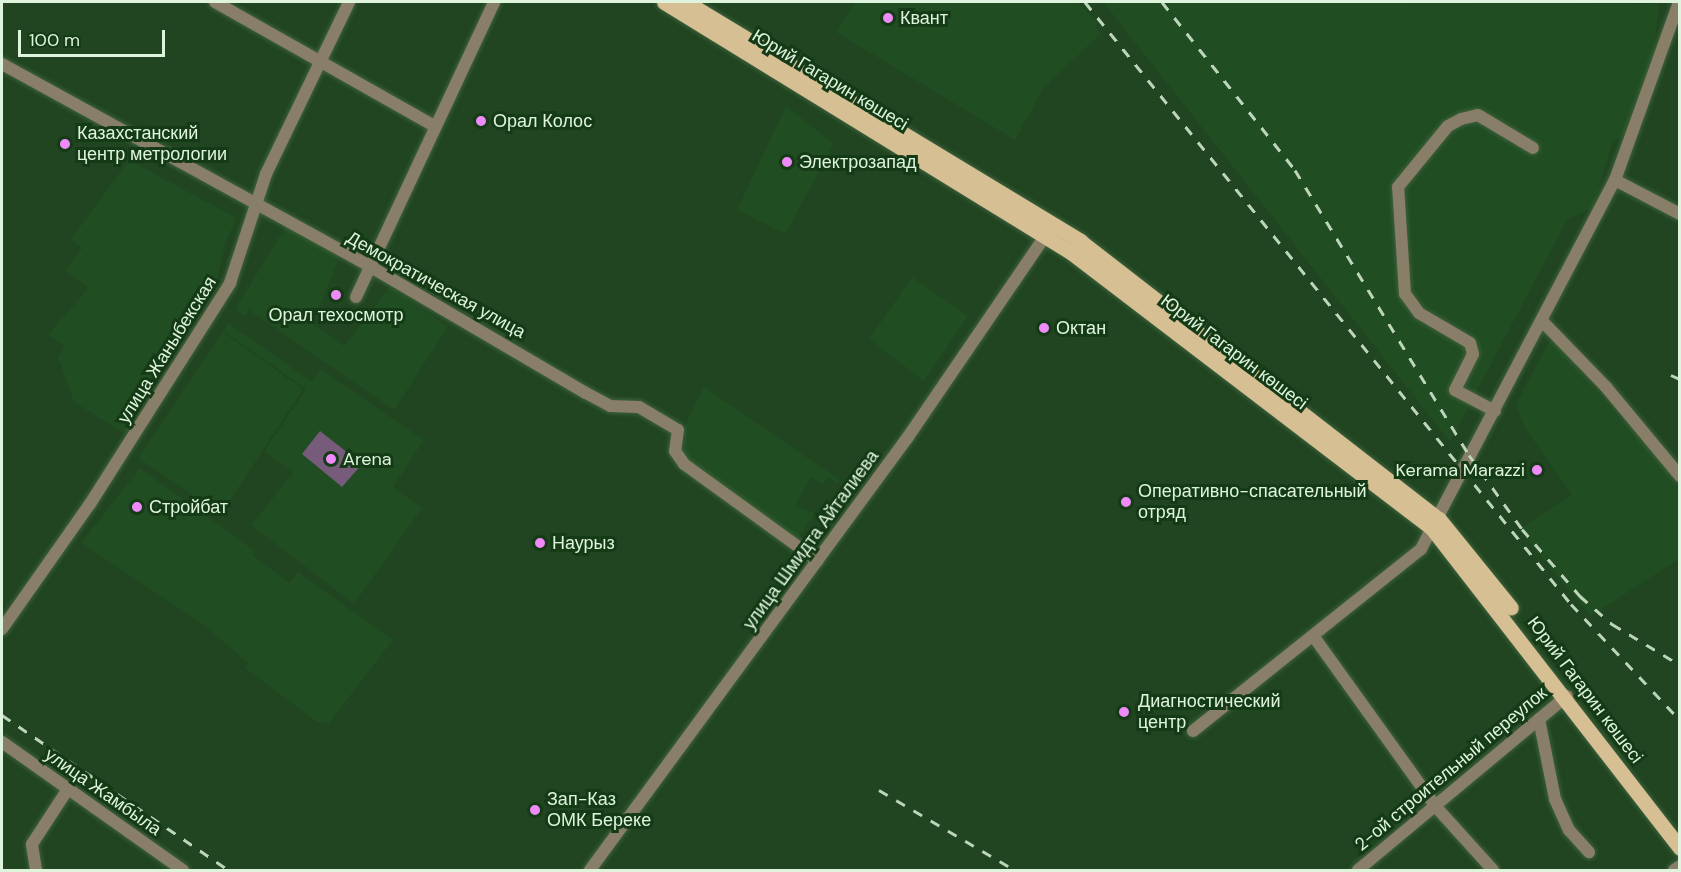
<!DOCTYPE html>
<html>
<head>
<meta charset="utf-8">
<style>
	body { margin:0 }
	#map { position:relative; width:1681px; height:872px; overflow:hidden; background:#204520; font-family:"DM Sans",sans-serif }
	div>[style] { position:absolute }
	.built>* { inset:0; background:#214d22 }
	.green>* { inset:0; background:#775b7a }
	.roads { filter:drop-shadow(0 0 2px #3e613e) drop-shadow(0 0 2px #3e613e) }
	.minor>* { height:12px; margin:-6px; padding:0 6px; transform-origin:6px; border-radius:6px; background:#897e68 }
	.major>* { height:15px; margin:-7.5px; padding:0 7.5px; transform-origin:7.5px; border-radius:7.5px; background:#d6bf93 }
	.rail>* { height:3px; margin-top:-1.5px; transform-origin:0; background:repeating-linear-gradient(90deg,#bcd5bb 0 10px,transparent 0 20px) }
	.dots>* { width:16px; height:16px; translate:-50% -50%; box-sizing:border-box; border:3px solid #153a16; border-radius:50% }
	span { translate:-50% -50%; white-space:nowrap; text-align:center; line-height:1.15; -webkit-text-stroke:6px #153a16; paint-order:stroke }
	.poi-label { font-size:18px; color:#def4dd }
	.left { translate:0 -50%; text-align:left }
	.right { translate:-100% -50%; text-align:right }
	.street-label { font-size:18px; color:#def4dd }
	.frame { position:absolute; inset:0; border:3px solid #def4dd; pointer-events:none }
	.scale { position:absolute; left:18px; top:30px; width:147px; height:27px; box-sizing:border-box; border:3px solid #def4dd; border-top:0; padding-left:8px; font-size:18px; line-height:21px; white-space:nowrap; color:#def4dd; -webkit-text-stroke:4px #153a16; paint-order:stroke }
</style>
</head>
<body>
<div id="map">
	<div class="built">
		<div style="clip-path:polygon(855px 2px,1077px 2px,1099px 22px,1095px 26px,1101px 33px,1043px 89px,1015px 140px,836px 32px)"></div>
		<div style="clip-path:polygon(1103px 2px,1659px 4px,1654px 51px,1623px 137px,1613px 141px,1593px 207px,1567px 220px,1450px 442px)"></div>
		<div style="clip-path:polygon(786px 106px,834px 144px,785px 234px,737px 210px)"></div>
		<div style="clip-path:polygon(129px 160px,237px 218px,225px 243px,217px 280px,125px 434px,74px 402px,58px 357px,65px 346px,48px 335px,88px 288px,66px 270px,82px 248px,71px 239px)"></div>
		<div style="clip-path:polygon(290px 219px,343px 249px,313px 323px,344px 346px,390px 287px,448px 327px,394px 410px,249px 310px,245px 316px,235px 310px)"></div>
		<div style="clip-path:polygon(912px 277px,968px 316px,924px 381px,869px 339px)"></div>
		<div style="clip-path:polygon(228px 323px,311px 381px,320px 369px,424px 440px,393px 487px,422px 508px,354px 604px,251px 525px,293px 473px,264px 451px,306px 389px,223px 331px)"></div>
		<div style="clip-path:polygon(223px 332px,303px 389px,221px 514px,138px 458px)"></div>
		<div style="clip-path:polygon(1549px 342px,1556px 343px,1618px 417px,1642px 435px,1679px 488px,1679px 559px,1591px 616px,1519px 530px,1572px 495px,1525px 428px,1516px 404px)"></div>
		<div style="clip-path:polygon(704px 387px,840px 480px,838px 484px,828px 477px,823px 485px,811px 477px,795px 506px,815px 513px,798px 539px,683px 457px,686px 423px)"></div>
		<div style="clip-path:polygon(140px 468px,255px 551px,253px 556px,290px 583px,298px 572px,393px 640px,328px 724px,317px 722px,245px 668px,248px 663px,204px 625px,81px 543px)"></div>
	</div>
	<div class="green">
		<div style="clip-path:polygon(320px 431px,362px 464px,342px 487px,302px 454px)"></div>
	</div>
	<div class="roads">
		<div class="minor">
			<div style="left:215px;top:2px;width:252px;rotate:29.5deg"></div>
			<div style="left:2px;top:64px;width:421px;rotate:28.8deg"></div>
			<div style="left:371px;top:267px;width:249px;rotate:30.4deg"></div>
			<div style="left:586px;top:393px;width:27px;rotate:28deg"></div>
			<div style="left:610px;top:406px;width:29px;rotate:2deg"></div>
			<div style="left:639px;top:407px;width:45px;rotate:30.5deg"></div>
			<div style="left:678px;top:430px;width:21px;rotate:98deg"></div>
			<div style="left:675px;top:451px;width:16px;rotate:55deg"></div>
			<div style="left:684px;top:464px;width:165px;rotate:35.9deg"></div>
			<div style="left:1615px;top:180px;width:73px;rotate:27.6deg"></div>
			<div style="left:356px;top:297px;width:326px;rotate:-64.9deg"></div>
			<div style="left:1544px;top:323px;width:89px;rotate:45.9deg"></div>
			<div style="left:1606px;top:387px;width:116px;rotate:50.3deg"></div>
			<div style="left:1495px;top:411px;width:45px;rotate:-152.3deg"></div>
			<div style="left:1455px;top:390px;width:40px;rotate:-63.4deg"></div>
			<div style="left:1473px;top:354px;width:11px;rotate:-105deg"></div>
			<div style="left:1470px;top:343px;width:59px;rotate:-149.5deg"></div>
			<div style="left:1419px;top:313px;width:24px;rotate:-126deg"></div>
			<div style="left:1405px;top:294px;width:107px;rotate:-93.7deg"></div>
			<div style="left:1398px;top:187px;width:79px;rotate:-50.7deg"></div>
			<div style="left:1448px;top:126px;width:15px;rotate:-28deg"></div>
			<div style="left:1461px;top:119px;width:17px;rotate:-13deg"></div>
			<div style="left:1478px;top:115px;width:64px;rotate:31deg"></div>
			<div style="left:2px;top:629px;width:153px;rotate:-54.9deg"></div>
			<div style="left:90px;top:504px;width:262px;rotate:-57.6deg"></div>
			<div style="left:230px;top:283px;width:115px;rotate:-71.7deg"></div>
			<div style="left:266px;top:174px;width:191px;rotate:-64.2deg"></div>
			<div style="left:1314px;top:637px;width:209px;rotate:54.3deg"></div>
			<div style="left:1436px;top:807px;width:85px;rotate:47.9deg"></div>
			<div style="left:1539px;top:719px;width:82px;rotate:78.7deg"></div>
			<div style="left:1555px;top:799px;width:34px;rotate:66deg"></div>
			<div style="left:1569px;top:830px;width:30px;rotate:48deg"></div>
			<div style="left:1193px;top:731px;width:292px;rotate:-38.6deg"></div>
			<div style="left:1421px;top:549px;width:417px;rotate:-62.3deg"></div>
			<div style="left:1615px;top:180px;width:189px;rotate:-70.2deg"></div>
			<div style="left:2px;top:742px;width:222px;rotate:35.3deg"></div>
			<div style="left:36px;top:870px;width:26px;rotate:-99deg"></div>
			<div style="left:32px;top:844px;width:66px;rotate:-56.8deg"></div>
			<div style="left:590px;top:870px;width:537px;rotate:-53.71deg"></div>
			<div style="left:908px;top:437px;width:250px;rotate:-55.7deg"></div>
			<div style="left:1358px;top:870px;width:272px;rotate:-39.8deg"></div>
			<div style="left:1674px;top:870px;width:7px;rotate:-34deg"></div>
		</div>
		<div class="major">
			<div style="left:664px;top:2px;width:479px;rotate:31.6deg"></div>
			<div style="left:1072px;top:253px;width:452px;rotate:37.4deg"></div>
			<div style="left:1431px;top:527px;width:406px;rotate:52.2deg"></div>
			<div style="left:686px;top:2px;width:461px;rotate:31.2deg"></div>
			<div style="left:1080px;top:241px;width:454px;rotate:37.8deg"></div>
			<div style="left:1439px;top:519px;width:114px;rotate:51deg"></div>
		</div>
	</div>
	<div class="rail">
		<div style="left:1085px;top:2px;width:774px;rotate:51.09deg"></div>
		<div style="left:1571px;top:604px;width:159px;rotate:46.8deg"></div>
		<div style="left:1162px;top:2px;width:214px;rotate:51.6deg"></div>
		<div style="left:1295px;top:170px;width:334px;rotate:58.6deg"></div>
		<div style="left:1469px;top:455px;width:91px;rotate:54.4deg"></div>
		<div style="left:1522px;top:529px;width:89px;rotate:49.1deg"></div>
		<div style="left:1580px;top:596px;width:43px;rotate:41.2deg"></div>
		<div style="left:1612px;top:624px;width:79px;rotate:31.1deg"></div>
		<div style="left:1671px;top:375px;width:10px;rotate:24deg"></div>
		<div style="left:2px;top:715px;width:274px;rotate:34.4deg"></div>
		<div style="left:879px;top:790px;width:158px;rotate:30.5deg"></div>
	</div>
	<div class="dots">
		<div style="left:888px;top:18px;background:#ee8bf8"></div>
		<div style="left:481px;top:121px;background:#ee8bf8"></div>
		<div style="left:65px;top:144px;background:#ee8bf8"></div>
		<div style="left:787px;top:162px;background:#ee8bf8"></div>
		<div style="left:336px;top:295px;background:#ee8bf8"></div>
		<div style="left:1044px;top:328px;background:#ee8bf8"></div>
		<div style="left:331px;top:459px;background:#ee8bf8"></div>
		<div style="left:1537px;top:470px;background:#ee8bf8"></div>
		<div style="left:1126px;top:502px;background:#ee8bf8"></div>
		<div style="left:137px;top:507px;background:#ee8bf8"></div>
		<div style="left:540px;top:543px;background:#ee8bf8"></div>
		<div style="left:1124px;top:712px;background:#ee8bf8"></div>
		<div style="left:535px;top:810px;background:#ee8bf8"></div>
	</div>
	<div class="poi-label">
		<span class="left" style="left:900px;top:18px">Квант</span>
		<span class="left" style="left:493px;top:121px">Орал Колос</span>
		<span class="left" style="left:77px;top:144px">Казахстанский<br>центр метрологии</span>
		<span class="left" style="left:799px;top:162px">Электрозапад</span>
		<span style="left:336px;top:315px">Орал техосмотр</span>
		<span class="left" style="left:1056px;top:328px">Октан</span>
		<span class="left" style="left:343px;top:459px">Arena</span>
		<span class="right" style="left:1525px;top:470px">Kerama Marazzi</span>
		<span class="left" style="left:1138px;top:502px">Оперативно-спасательный<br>отряд</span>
		<span class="left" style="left:149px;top:507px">Стройбат</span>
		<span class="left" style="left:552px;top:543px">Наурыз</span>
		<span class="left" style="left:1138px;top:712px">Диагностический<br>центр</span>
		<span class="left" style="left:547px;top:810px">Зап-Каз<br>ОМК Береке</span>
	</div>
	<div class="street-label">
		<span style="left:830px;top:80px;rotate:31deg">Юрий Гагарин көшесі</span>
		<span style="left:436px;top:285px;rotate:29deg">Демократическая улица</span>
		<span style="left:167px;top:350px;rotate:-58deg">улица Жаныбекская</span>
		<span style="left:1234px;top:352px;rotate:37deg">Юрий Гагарин көшесі</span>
		<span style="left:811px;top:540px;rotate:-54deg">улица Шмидта Айталиева</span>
		<span style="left:1585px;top:690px;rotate:53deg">Юрий Гагарин көшесі</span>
		<span style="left:1451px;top:769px;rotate:-40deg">2-ой строительный переулок</span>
		<span style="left:103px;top:792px;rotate:35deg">улица Жамбыла</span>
	</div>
	<div class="frame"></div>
	<div class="scale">100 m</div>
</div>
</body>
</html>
